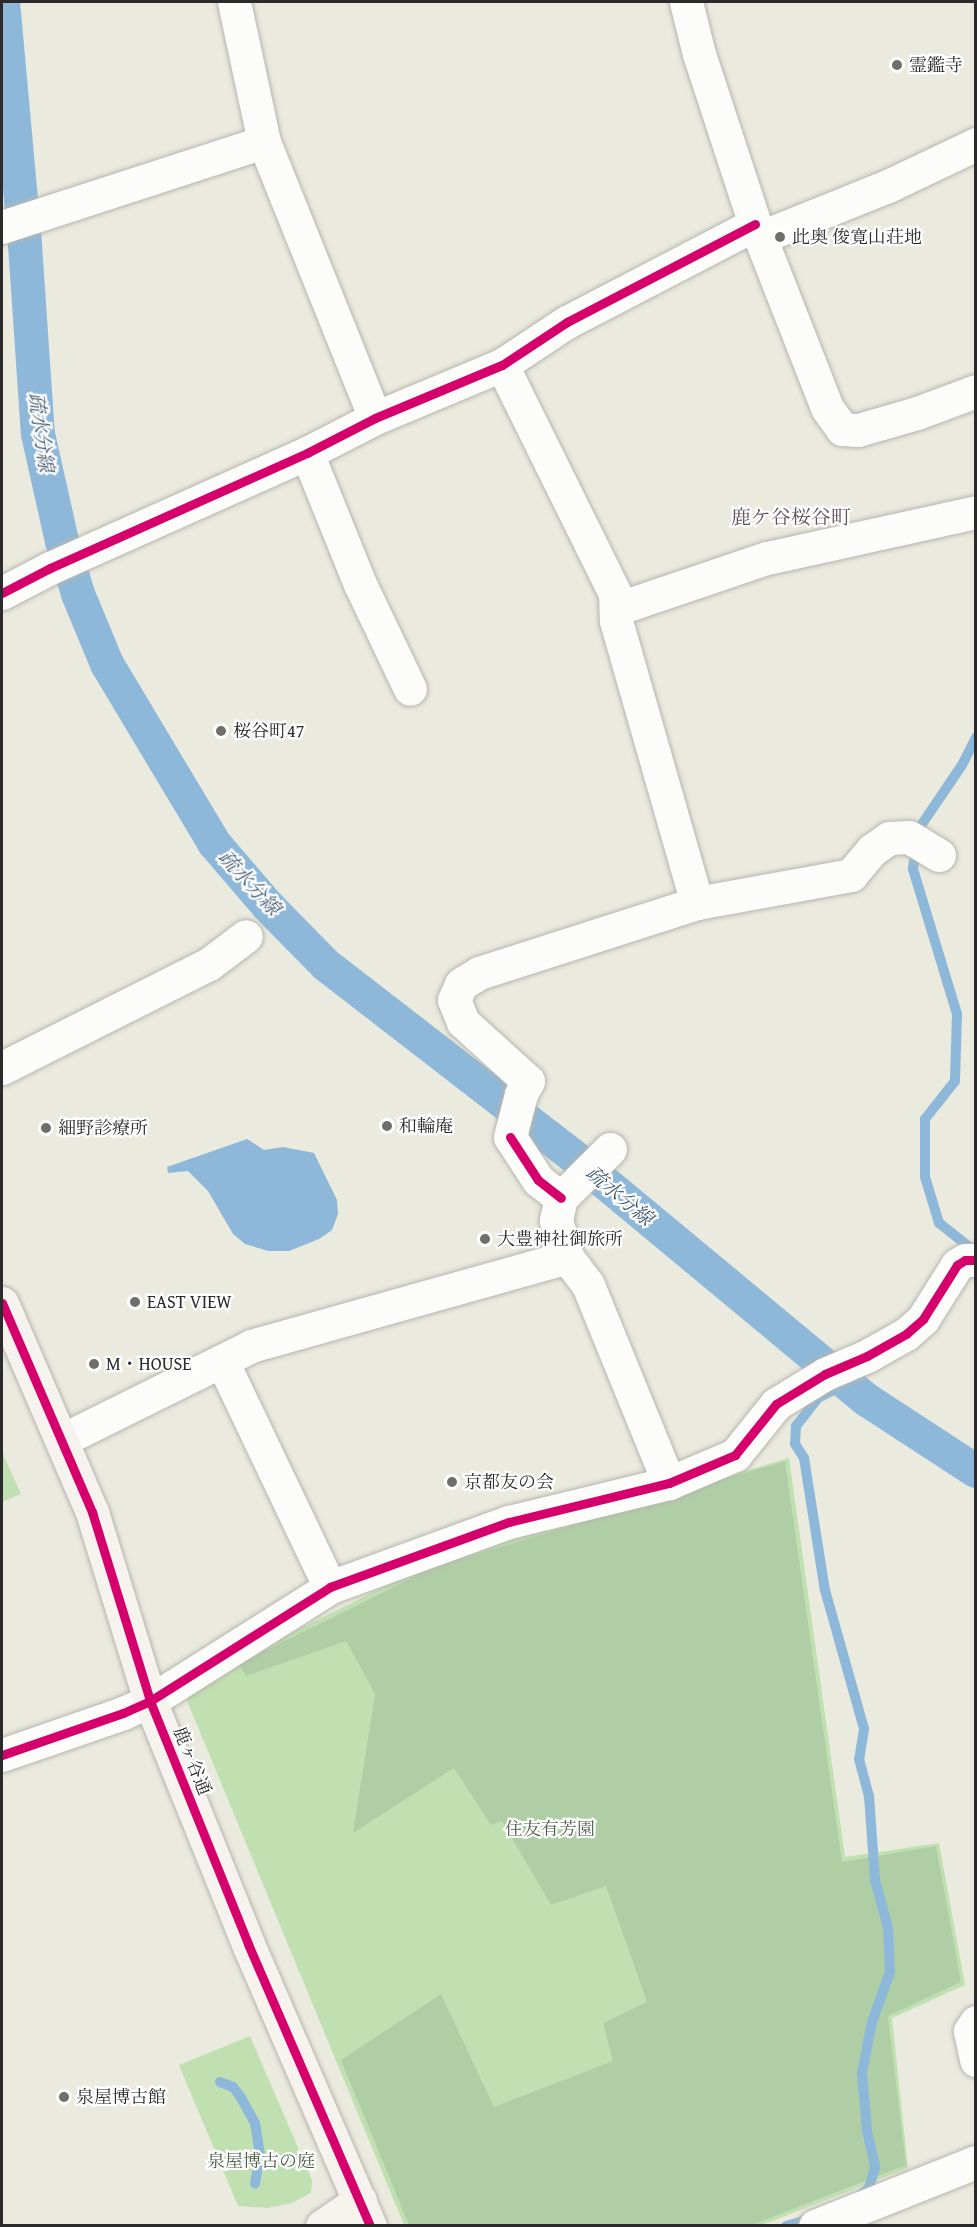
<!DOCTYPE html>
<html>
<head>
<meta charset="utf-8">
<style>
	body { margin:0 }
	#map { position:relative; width:977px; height:2227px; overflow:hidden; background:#ebeadf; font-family:"Gentium Book Plus","Noto Serif JP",serif }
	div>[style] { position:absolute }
	.green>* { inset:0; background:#c1e0b1 }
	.forest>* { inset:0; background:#b0cea6 }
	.water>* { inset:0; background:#8eb8d9 }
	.stream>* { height:10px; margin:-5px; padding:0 5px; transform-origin:5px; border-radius:5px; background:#8eb8d9 }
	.canal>* { height:34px; margin:-17px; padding:0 17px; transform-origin:17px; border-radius:17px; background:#8eb8d9 }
	.roads { filter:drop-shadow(0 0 2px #b6b5ae) drop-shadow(0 0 2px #b6b5ae) }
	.street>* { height:33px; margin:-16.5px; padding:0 16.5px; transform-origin:16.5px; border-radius:16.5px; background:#fcfcfa }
	.secondary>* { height:33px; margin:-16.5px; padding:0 16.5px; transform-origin:16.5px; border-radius:16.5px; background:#f6f3ef }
	.cycleway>* { height:9px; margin:-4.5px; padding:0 4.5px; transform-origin:4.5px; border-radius:4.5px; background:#d6006c }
	.dots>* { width:16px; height:16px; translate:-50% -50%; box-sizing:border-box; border:3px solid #fff; border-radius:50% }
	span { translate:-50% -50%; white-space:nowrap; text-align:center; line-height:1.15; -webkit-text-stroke:4.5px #fff; paint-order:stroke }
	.poi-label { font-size:18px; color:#2b2b2b }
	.left { translate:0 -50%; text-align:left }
	.street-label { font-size:18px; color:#2b2b2b }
	.park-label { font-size:18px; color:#4e5f48 }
	.water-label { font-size:20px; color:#435b70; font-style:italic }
	.neighbourhood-label { font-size:20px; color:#65525e }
	.frame { position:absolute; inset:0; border:3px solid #2b2b2b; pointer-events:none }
</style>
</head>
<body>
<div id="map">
	<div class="green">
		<div style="clip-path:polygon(2px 1452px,21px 1494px,2px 1502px)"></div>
		<div style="clip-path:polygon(789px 1458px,845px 1857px,939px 1843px,965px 1985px,892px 2018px,908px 2168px,762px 2225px,404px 2225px,183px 1691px,237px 1660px,430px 1564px)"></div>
		<div style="clip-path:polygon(250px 2036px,312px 2180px,311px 2193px,292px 2203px,267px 2208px,238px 2206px,179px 2065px)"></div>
	</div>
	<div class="forest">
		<div style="clip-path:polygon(785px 1461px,842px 1862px,936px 1846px,961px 1982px,888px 2016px,906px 2165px,752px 2225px,409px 2225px,341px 2060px,441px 1994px,494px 2107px,613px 2061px,603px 2023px,647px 2002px,606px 1886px,551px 1905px,502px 1821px,491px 1825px,454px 1768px,353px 1833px,375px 1694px,346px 1641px,246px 1676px,239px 1664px,432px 1568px)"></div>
	</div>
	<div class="water">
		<div style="clip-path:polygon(247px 1139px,264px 1150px,283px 1147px,314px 1153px,337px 1200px,338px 1214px,332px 1230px,319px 1239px,289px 1251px,268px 1251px,245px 1244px,233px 1234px,208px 1191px,188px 1171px,168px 1173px,167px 1167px)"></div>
	</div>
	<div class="stream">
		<div style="left:972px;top:1249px;width:42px;rotate:-141.8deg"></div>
		<div style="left:939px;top:1223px;width:48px;rotate:-106.9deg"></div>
		<div style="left:925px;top:1177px;width:58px;rotate:-90deg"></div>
		<div style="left:925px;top:1119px;width:48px;rotate:-51.7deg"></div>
		<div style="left:955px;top:1081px;width:67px;rotate:-88.3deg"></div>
		<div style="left:957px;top:1014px;width:152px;rotate:-106.9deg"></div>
		<div style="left:913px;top:869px;width:39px;rotate:-83deg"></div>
		<div style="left:918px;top:830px;width:78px;rotate:-55.9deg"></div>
		<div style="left:962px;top:765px;width:31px;rotate:-63deg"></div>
		<div style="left:851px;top:1381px;width:37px;rotate:153deg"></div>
		<div style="left:818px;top:1398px;width:36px;rotate:128deg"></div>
		<div style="left:796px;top:1426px;width:18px;rotate:93deg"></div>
		<div style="left:795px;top:1444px;width:17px;rotate:57deg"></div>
		<div style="left:804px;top:1458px;width:134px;rotate:81deg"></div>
		<div style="left:825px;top:1590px;width:144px;rotate:74.3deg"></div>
		<div style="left:864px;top:1729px;width:30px;rotate:99deg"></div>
		<div style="left:859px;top:1759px;width:38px;rotate:75deg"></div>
		<div style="left:869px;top:1796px;width:84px;rotate:85.9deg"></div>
		<div style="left:875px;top:1880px;width:50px;rotate:74.8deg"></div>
		<div style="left:888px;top:1928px;width:44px;rotate:87.4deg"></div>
		<div style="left:890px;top:1972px;width:53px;rotate:109.8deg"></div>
		<div style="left:872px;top:2022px;width:52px;rotate:101.1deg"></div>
		<div style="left:862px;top:2073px;width:58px;rotate:85.1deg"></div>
		<div style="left:867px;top:2131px;width:37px;rotate:77deg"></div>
		<div style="left:875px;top:2167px;width:22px;rotate:106deg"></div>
		<div style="left:869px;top:2188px;width:11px;rotate:142deg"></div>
		<div style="left:220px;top:2082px;width:14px;rotate:21deg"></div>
		<div style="left:233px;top:2087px;width:11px;rotate:52deg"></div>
		<div style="left:240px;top:2096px;width:31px;rotate:61deg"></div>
		<div style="left:255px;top:2123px;width:32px;rotate:81deg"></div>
		<div style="left:260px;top:2155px;width:29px;rotate:100deg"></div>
		<div style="left:786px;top:2226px;width:26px;rotate:-16deg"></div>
	</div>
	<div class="canal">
		<div style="left:3px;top:2px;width:244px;rotate:84.8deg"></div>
		<div style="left:25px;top:245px;width:189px;rotate:86.1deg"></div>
		<div style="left:38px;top:434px;width:110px;rotate:77.4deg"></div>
		<div style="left:62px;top:541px;width:55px;rotate:73.2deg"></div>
		<div style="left:78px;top:594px;width:76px;rotate:67.5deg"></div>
		<div style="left:107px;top:664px;width:209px;rotate:59.1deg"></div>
		<div style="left:214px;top:843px;width:83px;rotate:49.4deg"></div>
		<div style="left:268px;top:906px;width:83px;rotate:45.5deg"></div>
		<div style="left:326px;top:965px;width:314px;rotate:37.7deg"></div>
		<div style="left:574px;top:1157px;width:381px;rotate:39.7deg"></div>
		<div style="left:867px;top:1400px;width:130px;rotate:33.1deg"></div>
	</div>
	<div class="roads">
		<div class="street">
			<div style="left:234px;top:2px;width:143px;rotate:77.9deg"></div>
			<div style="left:264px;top:142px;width:297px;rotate:68.1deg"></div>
			<div style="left:686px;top:2px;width:54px;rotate:76deg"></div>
			<div style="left:699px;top:54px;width:179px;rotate:71.8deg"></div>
			<div style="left:755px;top:224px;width:198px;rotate:68.6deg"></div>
			<div style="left:827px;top:408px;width:26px;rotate:54deg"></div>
			<div style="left:842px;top:429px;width:16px;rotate:4deg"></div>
			<div style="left:858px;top:430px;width:61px;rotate:-16.1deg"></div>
			<div style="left:917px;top:413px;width:63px;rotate:-20.4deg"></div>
			<div style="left:2px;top:227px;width:275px;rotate:-18deg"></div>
			<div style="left:761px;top:237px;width:137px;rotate:-21.9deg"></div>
			<div style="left:888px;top:186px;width:98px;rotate:-25.5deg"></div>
			<div style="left:502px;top:365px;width:255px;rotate:63.7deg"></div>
			<div style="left:615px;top:594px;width:27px;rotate:88deg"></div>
			<div style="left:616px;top:621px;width:293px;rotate:74deg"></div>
			<div style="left:307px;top:453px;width:141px;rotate:68deg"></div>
			<div style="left:360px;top:584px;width:116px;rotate:64.5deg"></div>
			<div style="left:2px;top:593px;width:54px;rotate:-27.5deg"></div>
			<div style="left:50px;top:568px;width:282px;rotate:-24.1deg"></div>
			<div style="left:307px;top:453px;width:76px;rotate:-27.2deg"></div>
			<div style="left:375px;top:418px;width:138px;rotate:-22.7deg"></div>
			<div style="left:502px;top:365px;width:78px;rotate:-33.5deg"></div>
			<div style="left:567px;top:322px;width:212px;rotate:-27.5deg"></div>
			<div style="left:616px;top:609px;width:159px;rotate:-18.7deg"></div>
			<div style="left:767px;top:558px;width:214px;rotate:-12.4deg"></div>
			<div style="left:2px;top:1068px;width:232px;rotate:-26.7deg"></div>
			<div style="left:209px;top:964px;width:46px;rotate:-37.1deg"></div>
			<div style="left:610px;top:1149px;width:69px;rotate:135deg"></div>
			<div style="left:561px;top:1198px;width:23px;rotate:103deg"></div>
			<div style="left:556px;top:1220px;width:39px;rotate:73deg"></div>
			<div style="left:567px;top:1257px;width:35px;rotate:53deg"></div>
			<div style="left:588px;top:1285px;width:214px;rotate:67.8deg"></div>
			<div style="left:561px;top:1198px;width:29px;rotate:-142deg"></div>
			<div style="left:538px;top:1180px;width:51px;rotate:-123.1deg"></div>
			<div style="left:510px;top:1137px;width:44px;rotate:-75.7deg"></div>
			<div style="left:521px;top:1094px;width:15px;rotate:-62deg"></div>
			<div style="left:528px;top:1081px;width:88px;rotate:-137.8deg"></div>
			<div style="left:463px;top:1022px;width:24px;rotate:-112deg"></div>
			<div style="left:454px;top:1000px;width:17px;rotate:-66deg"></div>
			<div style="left:461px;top:984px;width:21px;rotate:-31deg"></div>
			<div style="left:479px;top:973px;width:229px;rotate:-17.8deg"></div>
			<div style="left:697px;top:903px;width:157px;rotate:-10.3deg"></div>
			<div style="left:851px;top:875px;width:33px;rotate:-50deg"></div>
			<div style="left:872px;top:850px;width:21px;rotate:-35deg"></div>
			<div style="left:889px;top:838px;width:20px;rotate:-3deg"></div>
			<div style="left:909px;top:837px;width:35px;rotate:31deg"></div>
			<div style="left:222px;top:1361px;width:250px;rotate:64.5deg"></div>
			<div style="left:62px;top:1440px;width:211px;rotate:-26.4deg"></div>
			<div style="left:251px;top:1346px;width:328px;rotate:-15.7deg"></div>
			<div style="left:2px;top:1755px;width:128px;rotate:-19.1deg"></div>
			<div style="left:123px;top:1713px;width:30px;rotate:-24deg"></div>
			<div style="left:150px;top:1701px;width:213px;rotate:-32.3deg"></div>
			<div style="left:330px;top:1587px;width:190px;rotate:-20deg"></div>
			<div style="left:509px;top:1522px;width:165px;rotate:-13.7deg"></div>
			<div style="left:669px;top:1483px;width:72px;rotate:-23deg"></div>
			<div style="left:735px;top:1455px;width:65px;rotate:-51.2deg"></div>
			<div style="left:776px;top:1404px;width:57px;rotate:-31.5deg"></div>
			<div style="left:825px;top:1374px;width:46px;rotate:-23.2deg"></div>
			<div style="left:867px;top:1356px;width:45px;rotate:-29.4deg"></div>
			<div style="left:906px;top:1334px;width:23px;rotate:-41deg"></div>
			<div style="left:923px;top:1319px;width:64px;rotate:-57.8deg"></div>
			<div style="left:957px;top:1265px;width:9px;rotate:-32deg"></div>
			<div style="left:965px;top:1260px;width:11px"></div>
			<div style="left:976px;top:2022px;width:11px;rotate:124deg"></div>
			<div style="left:970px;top:2031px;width:30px;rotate:78deg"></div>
			<div style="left:815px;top:2226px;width:173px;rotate:-21.7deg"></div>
		</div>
		<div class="secondary">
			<div style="left:2px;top:1303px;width:228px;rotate:66.7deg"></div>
			<div style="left:92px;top:1512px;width:198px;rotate:72.9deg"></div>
			<div style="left:150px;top:1701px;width:262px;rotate:68deg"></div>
			<div style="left:248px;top:1944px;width:307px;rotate:66.6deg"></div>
			<div style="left:322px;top:2226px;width:46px;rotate:-34.4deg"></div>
		</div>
	</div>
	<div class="cycleway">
		<div style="left:2px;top:593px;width:54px;rotate:-27.5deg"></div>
		<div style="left:50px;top:568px;width:282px;rotate:-24.1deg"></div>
		<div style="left:307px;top:453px;width:76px;rotate:-27.2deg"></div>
		<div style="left:375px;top:418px;width:138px;rotate:-22.7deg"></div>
		<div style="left:502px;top:365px;width:78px;rotate:-33.5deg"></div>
		<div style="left:567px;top:322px;width:212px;rotate:-27.5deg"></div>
		<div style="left:510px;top:1137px;width:51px;rotate:56.9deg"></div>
		<div style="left:538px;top:1180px;width:29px;rotate:38deg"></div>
		<div style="left:2px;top:1303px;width:228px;rotate:66.7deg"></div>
		<div style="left:92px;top:1512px;width:198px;rotate:72.9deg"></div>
		<div style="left:150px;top:1701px;width:262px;rotate:68deg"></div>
		<div style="left:248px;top:1944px;width:307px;rotate:66.6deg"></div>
		<div style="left:2px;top:1755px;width:128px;rotate:-19.1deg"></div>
		<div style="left:123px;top:1713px;width:30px;rotate:-24deg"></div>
		<div style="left:150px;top:1701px;width:213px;rotate:-32.3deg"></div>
		<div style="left:330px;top:1587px;width:190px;rotate:-20deg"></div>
		<div style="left:509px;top:1522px;width:165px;rotate:-13.7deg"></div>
		<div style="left:669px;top:1483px;width:72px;rotate:-23deg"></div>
		<div style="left:735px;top:1455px;width:65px;rotate:-51.2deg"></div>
		<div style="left:776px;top:1404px;width:57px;rotate:-31.5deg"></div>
		<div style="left:825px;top:1374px;width:46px;rotate:-23.2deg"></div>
		<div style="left:867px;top:1356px;width:45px;rotate:-29.4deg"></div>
		<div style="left:906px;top:1334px;width:23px;rotate:-41deg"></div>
		<div style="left:923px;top:1319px;width:64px;rotate:-57.8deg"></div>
		<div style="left:957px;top:1265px;width:9px;rotate:-32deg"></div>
		<div style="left:965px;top:1260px;width:11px"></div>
	</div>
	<div class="dots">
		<div style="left:897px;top:65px;background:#6e6e6a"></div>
		<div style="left:780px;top:237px;background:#6e6e6a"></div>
		<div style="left:221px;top:731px;background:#6e6e6a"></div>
		<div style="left:387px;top:1126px;background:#6e6e6a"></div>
		<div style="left:46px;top:1128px;background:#6e6e6a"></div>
		<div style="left:485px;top:1239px;background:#6e6e6a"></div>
		<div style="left:135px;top:1302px;background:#6e6e6a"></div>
		<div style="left:94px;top:1364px;background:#6e6e6a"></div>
		<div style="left:452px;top:1482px;background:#6e6e6a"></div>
		<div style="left:64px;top:2097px;background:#6e6e6a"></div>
	</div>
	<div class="poi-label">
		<span class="left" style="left:909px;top:65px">霊鑑寺</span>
		<span class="left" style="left:792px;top:237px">此奥 俊寛山荘地</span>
		<span class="left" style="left:233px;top:731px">桜谷町47</span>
		<span class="left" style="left:399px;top:1126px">和輪庵</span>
		<span class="left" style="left:58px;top:1128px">細野診療所</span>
		<span class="left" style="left:497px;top:1239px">大豊神社御旅所</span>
		<span class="left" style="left:147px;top:1302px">EAST VIEW</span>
		<span class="left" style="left:106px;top:1364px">M・HOUSE</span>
		<span class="left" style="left:464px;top:1482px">京都友の会</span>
		<span class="left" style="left:76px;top:2097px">泉屋博古館</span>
	</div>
	<div class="street-label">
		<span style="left:192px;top:1761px;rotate:68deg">鹿ヶ谷通</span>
	</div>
	<div class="park-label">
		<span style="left:550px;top:1829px">住友有芳園</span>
		<span style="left:261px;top:2161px">泉屋博古の庭</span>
	</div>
	<div class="water-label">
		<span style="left:42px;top:432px;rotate:82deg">疏水分線</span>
		<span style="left:250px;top:882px;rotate:47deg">疏水分線</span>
		<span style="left:620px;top:1195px;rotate:40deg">疏水分線</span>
	</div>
	<div class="neighbourhood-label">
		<span style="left:791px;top:516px">鹿ケ谷桜谷町</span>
	</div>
	<div class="frame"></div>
</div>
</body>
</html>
